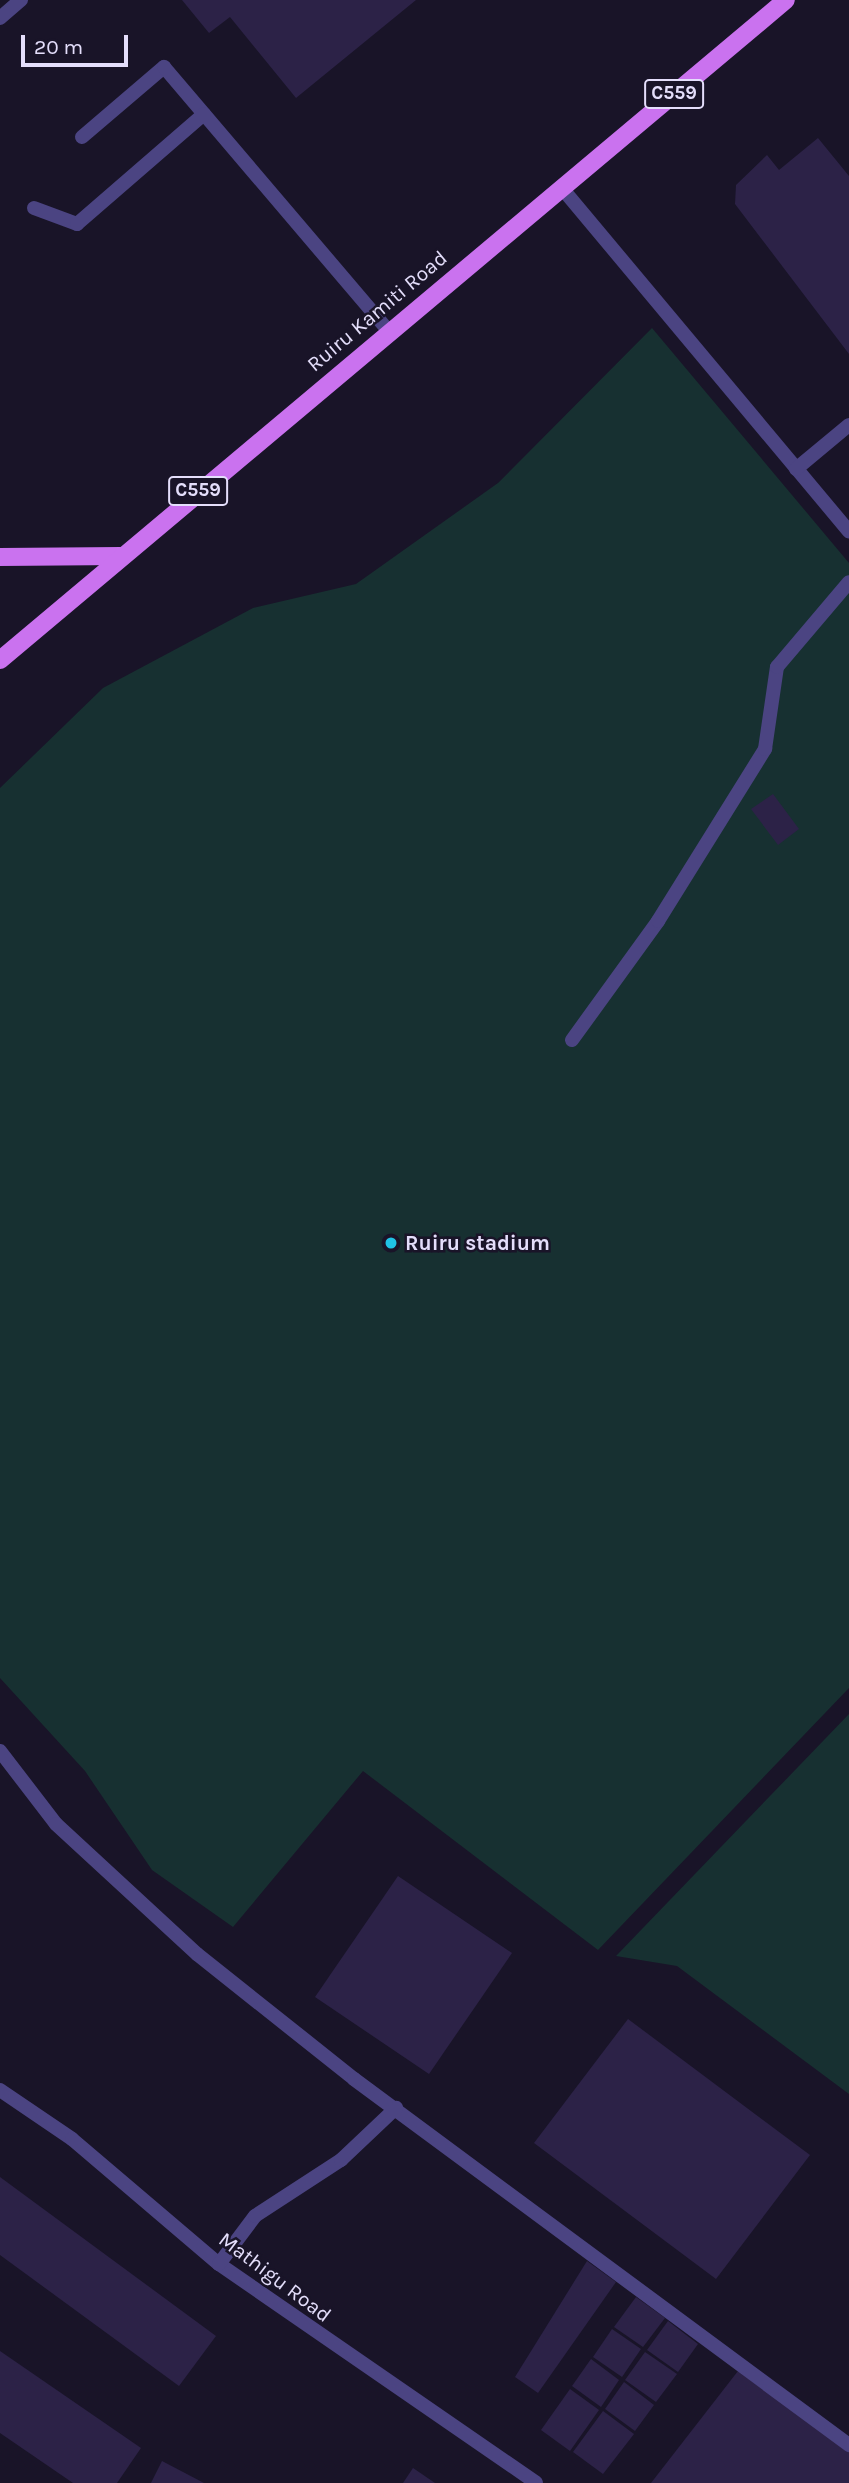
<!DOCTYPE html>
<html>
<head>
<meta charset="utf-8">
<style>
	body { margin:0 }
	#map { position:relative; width:849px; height:2483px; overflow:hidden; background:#191428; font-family:Karla,sans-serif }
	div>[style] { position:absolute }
	.green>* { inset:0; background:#173031 }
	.building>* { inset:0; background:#2c2247 }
	.service>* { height:14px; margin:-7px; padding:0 7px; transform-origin:7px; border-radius:7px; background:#4b4482 }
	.minor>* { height:14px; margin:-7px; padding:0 7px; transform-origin:7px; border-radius:7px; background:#4b4482 }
	.primary>* { height:18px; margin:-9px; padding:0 9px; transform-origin:9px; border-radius:9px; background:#ca72ef }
	.dots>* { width:19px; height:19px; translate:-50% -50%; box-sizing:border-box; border:4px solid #191428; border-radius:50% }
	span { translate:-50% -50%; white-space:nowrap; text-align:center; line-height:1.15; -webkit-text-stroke:5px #191428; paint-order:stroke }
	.shield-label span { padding:2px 5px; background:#191428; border:2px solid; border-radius:5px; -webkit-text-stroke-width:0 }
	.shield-label { font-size:19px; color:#e4defb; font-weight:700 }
	.street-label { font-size:21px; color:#e4defb }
	.poi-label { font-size:21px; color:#e4defb; font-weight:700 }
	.left { translate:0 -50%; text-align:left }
	.scale { position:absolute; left:21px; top:35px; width:107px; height:32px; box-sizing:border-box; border:4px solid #e4defb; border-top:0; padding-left:9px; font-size:21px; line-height:24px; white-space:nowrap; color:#e4defb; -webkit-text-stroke:5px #191428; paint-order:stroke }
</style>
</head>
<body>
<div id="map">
	<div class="green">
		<div style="clip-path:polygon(652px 328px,849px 563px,849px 1688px,598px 1950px,363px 1771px,233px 1927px,152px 1870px,85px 1771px,0 1678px,0 788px,103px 688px,253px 608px,356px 584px,498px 483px)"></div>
		<div style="clip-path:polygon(849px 1714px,849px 2094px,677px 1966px,616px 1956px)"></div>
	</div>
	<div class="building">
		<div style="clip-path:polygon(182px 0,416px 0,296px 98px,230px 17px,209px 33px)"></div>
		<div style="clip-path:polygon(818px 138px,849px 176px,849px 354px,735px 204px,736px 185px,767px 155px,779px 170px)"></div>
		<div style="clip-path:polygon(773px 794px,799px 829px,778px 845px,751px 809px)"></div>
		<div style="clip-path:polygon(398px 1876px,512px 1953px,429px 2074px,315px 1997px)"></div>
		<div style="clip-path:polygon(628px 2019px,810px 2155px,716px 2279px,534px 2143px)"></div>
		<div style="clip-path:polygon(0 2177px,216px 2336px,179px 2386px,0 2255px)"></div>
		<div style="clip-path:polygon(587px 2261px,616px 2282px,538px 2393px,515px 2377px)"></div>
		<div style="clip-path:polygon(636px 2297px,665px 2318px,643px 2347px,614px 2327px)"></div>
		<div style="clip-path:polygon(668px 2321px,698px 2344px,678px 2372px,647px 2350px)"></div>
		<div style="clip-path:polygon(612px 2329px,641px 2349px,622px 2377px,593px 2357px)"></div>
		<div style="clip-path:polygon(0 2351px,141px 2448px,117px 2483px,73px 2483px,0 2433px)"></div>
		<div style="clip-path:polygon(645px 2352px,677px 2374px,656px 2402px,625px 2380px)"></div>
		<div style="clip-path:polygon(591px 2359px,619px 2380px,601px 2407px,572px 2386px)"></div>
		<div style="clip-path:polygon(738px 2371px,849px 2452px,849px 2483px,651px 2483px)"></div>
		<div style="clip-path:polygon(624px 2382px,654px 2405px,635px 2431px,605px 2409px)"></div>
		<div style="clip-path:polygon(570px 2389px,599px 2410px,570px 2451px,541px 2430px)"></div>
		<div style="clip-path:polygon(603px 2411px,634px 2434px,603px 2474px,573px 2452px)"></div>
		<div style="clip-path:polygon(162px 2461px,204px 2483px,151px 2483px)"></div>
		<div style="clip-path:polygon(413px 2468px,416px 2470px,435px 2483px,403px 2483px)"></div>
	</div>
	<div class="service">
		<div style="left:0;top:18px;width:28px;rotate:-41deg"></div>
		<div style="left:82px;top:137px;width:108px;rotate:-40.5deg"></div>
		<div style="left:164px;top:67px;width:347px;rotate:49.6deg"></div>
		<div style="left:34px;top:208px;width:46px;rotate:20.4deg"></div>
		<div style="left:77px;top:224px;width:168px;rotate:-40.9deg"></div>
		<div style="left:572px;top:1040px;width:147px;rotate:-54.1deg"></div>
		<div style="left:658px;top:921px;width:203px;rotate:-58.1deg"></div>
		<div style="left:765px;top:749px;width:83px;rotate:-81.7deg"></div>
		<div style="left:777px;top:667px;width:111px;rotate:-49.7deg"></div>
	</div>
	<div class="minor">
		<div style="left:561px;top:187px;width:449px;rotate:50.1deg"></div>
		<div style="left:796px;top:469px;width:69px;rotate:-39.7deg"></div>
		<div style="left:0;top:1751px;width:92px;rotate:52.5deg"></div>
		<div style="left:56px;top:1824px;width:192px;rotate:42.7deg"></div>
		<div style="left:197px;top:1954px;width:201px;rotate:38.5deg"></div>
		<div style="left:354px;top:2079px;width:616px;rotate:36.48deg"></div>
		<div style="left:0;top:2090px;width:87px;rotate:34.2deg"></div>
		<div style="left:72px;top:2139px;width:193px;rotate:40.4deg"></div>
		<div style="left:219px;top:2264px;width:385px;rotate:34.6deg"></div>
		<div style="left:219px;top:2264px;width:60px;rotate:-53.1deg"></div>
		<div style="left:255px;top:2216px;width:103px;rotate:-33.1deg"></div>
		<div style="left:341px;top:2160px;width:76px;rotate:-43.4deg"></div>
	</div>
	<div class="primary">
		<div style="left:0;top:557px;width:121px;rotate:-0.5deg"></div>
		<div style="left:0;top:660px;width:1026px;rotate:-40.02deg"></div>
	</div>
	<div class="dots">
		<div style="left:391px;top:1243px;background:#20c2e5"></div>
	</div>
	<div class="shield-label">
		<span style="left:674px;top:94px">C559</span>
		<span style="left:198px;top:491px">C559</span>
	</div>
	<div class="street-label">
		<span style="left:377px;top:311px;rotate:-40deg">Ruiru Kamiti Road</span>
		<span style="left:275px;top:2277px;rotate:37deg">Mathigu Road</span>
	</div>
	<div class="poi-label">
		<span class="left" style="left:405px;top:1243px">Ruiru stadium</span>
	</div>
	<div class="scale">20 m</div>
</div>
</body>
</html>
